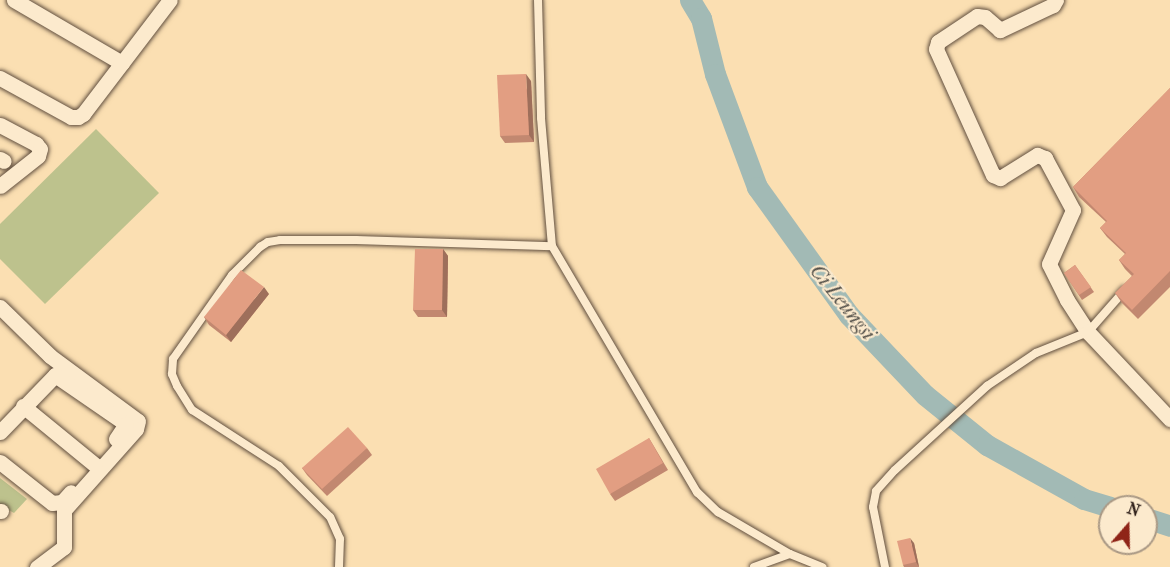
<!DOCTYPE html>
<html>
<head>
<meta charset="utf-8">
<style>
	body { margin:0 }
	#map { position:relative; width:1170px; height:567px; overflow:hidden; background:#fbdfb2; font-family:"IM FELL French Canon",serif }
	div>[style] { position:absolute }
	.green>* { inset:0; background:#bdc28d }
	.river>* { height:21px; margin:-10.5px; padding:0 10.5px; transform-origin:10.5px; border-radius:10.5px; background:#a2bab5 }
	.roads { filter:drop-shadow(0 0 2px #614f3f) drop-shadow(0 0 2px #614f3f) }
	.lane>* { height:8px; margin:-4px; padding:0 4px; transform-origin:4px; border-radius:4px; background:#fceacd }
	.street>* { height:15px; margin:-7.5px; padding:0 7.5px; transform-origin:7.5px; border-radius:7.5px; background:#fceacd }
	.wall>* { inset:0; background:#c28870 }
	.shaded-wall>* { inset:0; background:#9e6f5b }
	.building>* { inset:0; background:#e29e82 }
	span { translate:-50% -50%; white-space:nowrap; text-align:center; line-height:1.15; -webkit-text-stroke:4.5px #fceacd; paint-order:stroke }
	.water-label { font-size:21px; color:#514e48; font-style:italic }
	.north { position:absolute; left:1098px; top:495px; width:60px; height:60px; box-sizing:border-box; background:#fceacd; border:2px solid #aa9985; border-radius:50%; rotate:20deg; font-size:16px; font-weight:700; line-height:24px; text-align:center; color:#2e1f19 }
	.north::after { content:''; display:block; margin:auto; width:21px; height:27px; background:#8f2418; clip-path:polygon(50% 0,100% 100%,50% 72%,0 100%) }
</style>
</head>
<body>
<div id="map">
	<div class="green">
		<div style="clip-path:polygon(96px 129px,159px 193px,45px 304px,0 259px,0 224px)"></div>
		<div style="clip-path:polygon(0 478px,27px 499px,14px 513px,0 505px)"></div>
	</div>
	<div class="river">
		<div style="left:690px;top:0;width:21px;rotate:59deg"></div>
		<div style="left:701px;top:18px;width:58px;rotate:76deg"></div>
		<div style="left:715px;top:74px;width:121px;rotate:69.6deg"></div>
		<div style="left:757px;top:187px;width:158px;rotate:54.3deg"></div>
		<div style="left:849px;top:315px;width:110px;rotate:46.5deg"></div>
		<div style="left:925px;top:395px;width:80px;rotate:38.9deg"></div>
		<div style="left:987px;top:445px;width:111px;rotate:29.1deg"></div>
		<div style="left:1084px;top:499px;width:27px;rotate:17deg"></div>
		<div style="left:1146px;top:518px;width:25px;rotate:18deg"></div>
	</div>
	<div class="roads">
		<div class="lane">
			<div style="left:538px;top:0;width:118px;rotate:88.5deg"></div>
			<div style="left:541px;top:118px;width:128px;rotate:85.1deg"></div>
			<div style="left:552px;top:246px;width:286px;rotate:59.5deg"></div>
			<div style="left:697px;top:492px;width:29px;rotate:44deg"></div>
			<div style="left:718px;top:512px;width:83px;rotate:30.3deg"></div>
			<div style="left:790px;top:554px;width:35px;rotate:22deg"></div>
			<div style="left:339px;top:567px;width:28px;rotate:-88deg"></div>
			<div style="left:340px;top:539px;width:24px;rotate:-114deg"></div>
			<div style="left:330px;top:517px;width:72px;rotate:-135deg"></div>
			<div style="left:279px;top:466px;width:103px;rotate:-147.2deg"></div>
			<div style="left:192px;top:410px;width:28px;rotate:-122deg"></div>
			<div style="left:177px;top:386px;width:13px;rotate:-113deg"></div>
			<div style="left:172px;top:374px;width:15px;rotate:-86deg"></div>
			<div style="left:173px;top:359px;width:103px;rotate:-54.9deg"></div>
			<div style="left:232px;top:275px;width:40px;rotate:-45deg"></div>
			<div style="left:260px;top:247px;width:9px;rotate:-32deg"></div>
			<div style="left:268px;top:242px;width:12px;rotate:-9deg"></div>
			<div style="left:280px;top:240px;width:76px"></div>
			<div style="left:356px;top:240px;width:196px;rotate:1.8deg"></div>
			<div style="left:754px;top:567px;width:38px;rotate:-20deg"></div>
			<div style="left:885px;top:567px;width:61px;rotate:-101.3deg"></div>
			<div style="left:873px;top:507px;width:16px;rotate:-79deg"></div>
			<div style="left:876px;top:491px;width:28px;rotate:-48deg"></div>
			<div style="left:895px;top:470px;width:125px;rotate:-42.4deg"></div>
			<div style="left:987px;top:386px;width:59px;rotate:-34deg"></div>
			<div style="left:1036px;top:353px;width:56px;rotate:-22deg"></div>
			<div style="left:1088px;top:332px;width:55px;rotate:-48.7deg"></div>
		</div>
		<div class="street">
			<div style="left:14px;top:0;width:125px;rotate:30.3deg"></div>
			<div style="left:1056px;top:0;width:6px;rotate:121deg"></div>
			<div style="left:1053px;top:5px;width:59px;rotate:154.7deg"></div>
			<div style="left:1000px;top:30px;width:20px;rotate:-139deg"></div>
			<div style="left:985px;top:17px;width:8px;rotate:-173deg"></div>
			<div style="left:977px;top:16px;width:47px;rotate:146.3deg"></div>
			<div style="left:938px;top:42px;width:7px;rotate:106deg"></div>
			<div style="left:936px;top:49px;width:138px;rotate:65.7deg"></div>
			<div style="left:993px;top:175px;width:8px;rotate:23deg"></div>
			<div style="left:1000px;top:178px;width:44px;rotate:-31.9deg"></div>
			<div style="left:1037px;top:155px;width:9px;rotate:21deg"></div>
			<div style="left:1045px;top:158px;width:59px;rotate:61.7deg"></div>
			<div style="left:1073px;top:210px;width:59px;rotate:114deg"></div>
			<div style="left:1049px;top:264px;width:40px;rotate:63.4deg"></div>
			<div style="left:1067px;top:300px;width:38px;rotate:57deg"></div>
			<div style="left:1088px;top:332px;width:120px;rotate:46.7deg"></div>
			<div style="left:0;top:78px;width:81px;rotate:28.8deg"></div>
			<div style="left:71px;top:117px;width:7px"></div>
			<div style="left:78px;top:117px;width:6px;rotate:-31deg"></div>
			<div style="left:83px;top:114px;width:143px;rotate:-52.7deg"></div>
			<div style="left:0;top:125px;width:41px;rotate:27.8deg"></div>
			<div style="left:36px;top:144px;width:6px;rotate:51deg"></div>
			<div style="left:40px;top:149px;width:7px;rotate:106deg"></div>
			<div style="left:38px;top:156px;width:48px;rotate:141.7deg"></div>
			<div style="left:0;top:159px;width:4px;rotate:27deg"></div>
			<div style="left:0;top:307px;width:70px;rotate:44.4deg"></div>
			<div style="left:50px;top:356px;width:109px;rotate:36.5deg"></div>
			<div style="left:138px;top:421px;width:8px;rotate:104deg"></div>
			<div style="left:136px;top:429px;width:108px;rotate:131.6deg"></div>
			<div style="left:64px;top:510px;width:37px;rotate:90deg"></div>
			<div style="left:64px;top:547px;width:34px;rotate:143deg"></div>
			<div style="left:23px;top:406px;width:93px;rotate:39.3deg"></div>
			<div style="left:0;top:432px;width:79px;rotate:-46deg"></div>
			<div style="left:55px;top:375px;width:86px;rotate:34.6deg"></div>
			<div style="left:126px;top:424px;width:18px;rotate:124deg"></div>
			<div style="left:0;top:462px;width:66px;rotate:38.3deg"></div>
			<div style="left:52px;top:503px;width:10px;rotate:-6deg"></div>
			<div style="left:62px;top:502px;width:13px;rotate:-48deg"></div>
			<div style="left:0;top:511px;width:1px"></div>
		</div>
	</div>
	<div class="wall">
		<div style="clip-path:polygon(531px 81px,534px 142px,505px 143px,500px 136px)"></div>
		<div style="clip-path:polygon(1170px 88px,1170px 287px,1138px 319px,1122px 303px,1115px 293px,1132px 276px,1125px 269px,1119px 260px,1125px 254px,1107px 237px,1100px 228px,1106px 222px,1079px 197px,1073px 187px)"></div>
		<div style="clip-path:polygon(443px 249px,448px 256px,447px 317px,418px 317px,413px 310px)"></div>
		<div style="clip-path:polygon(1075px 265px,1094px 292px,1082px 300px,1064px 273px)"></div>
		<div style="clip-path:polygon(269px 294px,231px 342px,209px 325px,204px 317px)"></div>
		<div style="clip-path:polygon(649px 438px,668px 470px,615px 501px,610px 494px)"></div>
		<div style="clip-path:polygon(367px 448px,372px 455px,327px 496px,307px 475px,302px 468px)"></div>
		<div style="clip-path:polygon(914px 543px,919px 567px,904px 567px,903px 565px)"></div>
	</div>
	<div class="shaded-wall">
		<div style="clip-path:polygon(526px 74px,531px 81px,534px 142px,529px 135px)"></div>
		<div style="clip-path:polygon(443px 249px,448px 256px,447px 317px,442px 310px)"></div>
		<div style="clip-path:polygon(264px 287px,269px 294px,231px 342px,226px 335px)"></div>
		<div style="clip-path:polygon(910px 538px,914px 543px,919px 567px,916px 562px)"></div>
	</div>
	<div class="building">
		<div style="clip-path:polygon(526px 74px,529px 135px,500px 136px,497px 75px)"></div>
		<div style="clip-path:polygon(1170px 88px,1170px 271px,1132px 310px,1115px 293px,1134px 274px,1119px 260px,1126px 253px,1100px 228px,1107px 221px,1073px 187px)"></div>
		<div style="clip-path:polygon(415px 249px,443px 249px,442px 310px,413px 310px)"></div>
		<div style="clip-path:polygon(1075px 265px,1091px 287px,1079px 295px,1064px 273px)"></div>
		<div style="clip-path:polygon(241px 270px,264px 287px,226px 335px,204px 317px)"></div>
		<div style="clip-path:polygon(348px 427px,367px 448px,322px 489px,302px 468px)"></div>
		<div style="clip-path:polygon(649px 438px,663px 463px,610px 494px,596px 469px)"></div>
		<div style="clip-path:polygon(910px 538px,916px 562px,903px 565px,897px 541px)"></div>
	</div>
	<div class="water-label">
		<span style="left:843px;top:302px;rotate:51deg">Ci Leungsi</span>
	</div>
	<div class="north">N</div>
</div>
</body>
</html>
